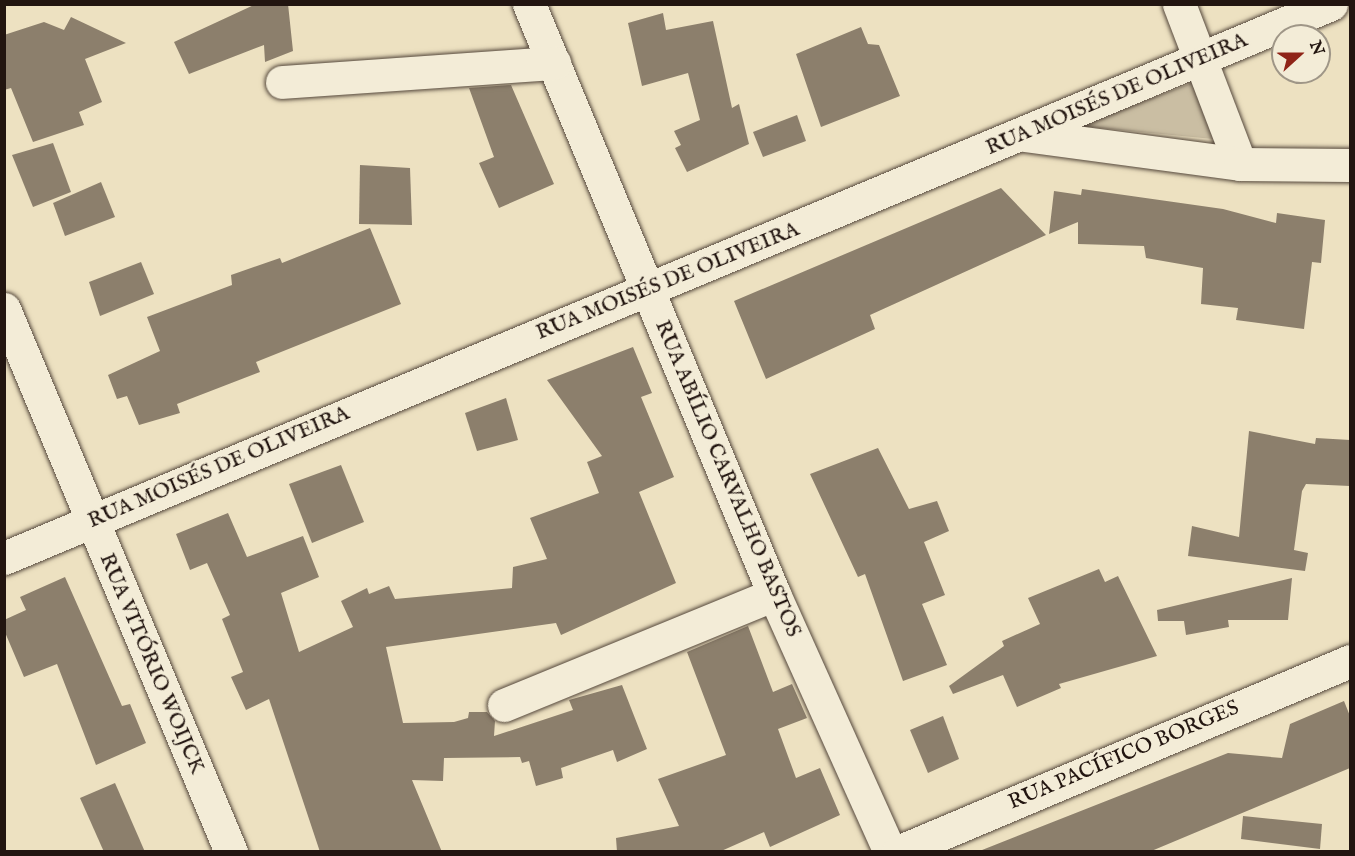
<!DOCTYPE html>
<html>
<head>
<meta charset="utf-8">
<style>
	body { margin:0 }
	#map { position:relative; width:1355px; height:856px; overflow:hidden; background:#ede1c1; font-family:"IM FELL English",serif }
	div>[style] { position:absolute }
	.green>* { inset:0; background:#cabea3 }
	.building>* { inset:0; background:#8c7f6c }
	.roads { filter:drop-shadow(0 0 2px #55483c) drop-shadow(0 0 2px #55483c) }
	.street>* { height:33px; margin:-16.5px; padding:0 16.5px; transform-origin:16.5px; border-radius:16.5px; background:#f3ecd7 }
	span { translate:-50% -50%; white-space:nowrap; text-align:center; line-height:1.15; -webkit-text-stroke:4.5px #f3ecd7; paint-order:stroke }
	.street-label { font-size:21px; color:#221510 }
	.frame { position:absolute; inset:0; border:6px solid #221510; pointer-events:none }
	.north { position:absolute; left:1271px; top:24px; width:60px; height:60px; box-sizing:border-box; background:#f3ecd7; border:2px solid #9f9687; border-radius:50%; rotate:69deg; font-size:16px; font-weight:700; line-height:24px; text-align:center; color:#221510 }
	.north::after { content:''; display:block; margin:auto; width:21px; height:27px; background:#8f2418; clip-path:polygon(50% 0,100% 100%,50% 72%,0 100%) }
</style>
</head>
<body>
<div id="map">
	<div class="green">
		<div style="clip-path:polygon(1192px 83px,1213px 139px,1079px 126px)"></div>
	</div>
	<div class="building">
		<div style="clip-path:polygon(256px 4px,288px 4px,293px 51px,265px 62px,264px 45px,189px 74px,174px 42px)"></div>
		<div style="clip-path:polygon(663px 13px,666px 30px,713px 21px,732px 108px,739px 104px,749px 144px,687px 172px,675px 148px,681px 145px,674px 131px,700px 120px,688px 73px,642px 86px,628px 23px)"></div>
		<div style="clip-path:polygon(71px 17px,126px 43px,85px 59px,102px 102px,79px 112px,84px 125px,33px 142px,11px 88px,4px 90px,4px 35px,44px 22px,64px 30px)"></div>
		<div style="clip-path:polygon(861px 27px,868px 44px,879px 45px,900px 96px,821px 127px,796px 54px)"></div>
		<div style="clip-path:polygon(511px 85px,554px 184px,499px 208px,479px 163px,494px 157px,469px 88px)"></div>
		<div style="clip-path:polygon(797px 115px,806px 141px,763px 157px,753px 132px)"></div>
		<div style="clip-path:polygon(53px 143px,71px 192px,33px 207px,12px 155px)"></div>
		<div style="clip-path:polygon(360px 165px,410px 168px,412px 225px,359px 224px)"></div>
		<div style="clip-path:polygon(101px 182px,115px 217px,65px 236px,53px 203px)"></div>
		<div style="clip-path:polygon(1001px 188px,1046px 235px,870px 315px,875px 329px,766px 379px,734px 301px)"></div>
		<div style="clip-path:polygon(1082px 189px,1223px 209px,1276px 223px,1277px 213px,1325px 220px,1321px 263px,1312px 262px,1304px 329px,1236px 320px,1238px 308px,1201px 304px,1203px 268px,1146px 258px,1144px 246px,1078px 244px,1078px 222px,1049px 234px,1054px 191px,1081px 195px)"></div>
		<div style="clip-path:polygon(370px 228px,401px 304px,256px 362px,260px 372px,177px 404px,180px 413px,139px 425px,127px 396px,117px 399px,108px 375px,160px 351px,147px 317px,232px 285px,231px 275px,280px 258px,282px 263px)"></div>
		<div style="clip-path:polygon(141px 262px,154px 294px,100px 316px,89px 282px)"></div>
		<div style="clip-path:polygon(633px 347px,652px 393px,641px 397px,674px 477px,639px 492px,676px 583px,561px 635px,556px 623px,386px 647px,403px 723px,454px 722px,468px 718px,469px 712px,487px 712px,495px 721px,494px 736px,573px 710px,569px 700px,622px 685px,647px 749px,617px 762px,613px 750px,561px 768px,563px 778px,536px 786px,529px 761px,522px 763px,520px 757px,444px 758px,443px 781px,412px 780px,442px 852px,320px 852px,269px 699px,246px 710px,231px 677px,243px 672px,222px 619px,230px 615px,207px 563px,190px 570px,176px 534px,228px 513px,247px 557px,303px 536px,319px 577px,281px 593px,299px 652px,353px 627px,341px 601px,367px 588px,369px 594px,389px 586px,395px 599px,512px 588px,513px 567px,547px 559px,530px 518px,599px 493px,587px 462px,602px 456px,547px 380px)"></div>
		<div style="clip-path:polygon(506px 398px,518px 440px,477px 451px,465px 413px)"></div>
		<div style="clip-path:polygon(1249px 431px,1315px 444px,1316px 438px,1350px 440px,1350px 486px,1306px 484px,1302px 491px,1294px 550px,1308px 553px,1305px 571px,1188px 556px,1192px 526px,1239px 537px)"></div>
		<div style="clip-path:polygon(878px 448px,909px 509px,937px 501px,949px 531px,924px 542px,945px 595px,922px 604px,947px 665px,903px 681px,865px 574px,858px 577px,810px 474px)"></div>
		<div style="clip-path:polygon(341px 465px,364px 522px,312px 543px,289px 484px)"></div>
		<div style="clip-path:polygon(1099px 569px,1105px 582px,1118px 576px,1157px 656px,1059px 684px,1061px 688px,1017px 707px,1003px 675px,953px 694px,949px 686px,1004px 646px,1002px 641px,1040px 624px,1028px 598px)"></div>
		<div style="clip-path:polygon(65px 577px,122px 706px,130px 704px,146px 743px,96px 765px,57px 664px,24px 677px,4px 630px,4px 620px,26px 610px,20px 597px)"></div>
		<div style="clip-path:polygon(1292px 578px,1288px 620px,1228px 620px,1229px 627px,1186px 635px,1184px 621px,1158px 621px,1157px 610px)"></div>
		<div style="clip-path:polygon(748px 626px,773px 692px,792px 684px,807px 718px,778px 729px,796px 778px,820px 768px,840px 815px,770px 847px,764px 832px,719px 852px,617px 852px,616px 838px,679px 826px,658px 779px,726px 755px,687px 652px)"></div>
		<div style="clip-path:polygon(1344px 701px,1350px 716px,1350px 768px,1149px 852px,977px 852px,1228px 753px,1282px 758px,1290px 724px)"></div>
		<div style="clip-path:polygon(943px 716px,959px 759px,928px 773px,910px 730px)"></div>
		<div style="clip-path:polygon(115px 783px,145px 852px,104px 852px,80px 798px)"></div>
		<div style="clip-path:polygon(1243px 816px,1322px 824px,1320px 849px,1241px 839px)"></div>
	</div>
	<div class="roads">
		<div class="street">
			<div style="left:529px;top:4px;width:639px;rotate:67.45deg"></div>
			<div style="left:774px;top:594px;width:283px;rotate:65.8deg"></div>
			<div style="left:1179px;top:4px;width:171px;rotate:69.1deg"></div>
			<div style="left:282px;top:82px;width:273px;rotate:-4deg"></div>
			<div style="left:1024px;top:135px;width:218px;rotate:7.6deg"></div>
			<div style="left:1240px;top:164px;width:110px;rotate:0.5deg"></div>
			<div style="left:4px;top:309px;width:589px;rotate:67.31deg"></div>
			<div style="left:4px;top:558px;width:1438px;rotate:-22.66deg"></div>
			<div style="left:504px;top:705px;width:292px;rotate:-22.3deg"></div>
			<div style="left:898px;top:852px;width:491px;rotate:-22.9deg"></div>
		</div>
	</div>
	<div class="street-label">
		<span style="left:1117px;top:95px;rotate:-23deg">RUA MOISÉS DE OLIVEIRA</span>
		<span style="left:668px;top:282px;rotate:-22deg">RUA MOISÉS DE OLIVEIRA</span>
		<span style="left:219px;top:468px;rotate:-23deg">RUA MOISÉS DE OLIVEIRA</span>
		<span style="left:727px;top:479px;rotate:67deg">RUA ABÍLIO CARVALHO BASTOS</span>
		<span style="left:151px;top:664px;rotate:67deg">RUA VITÓRIO WOIJCK</span>
		<span style="left:1124px;top:756px;rotate:-23deg">RUA PACÍFICO BORGES</span>
	</div>
	<div class="frame"></div>
	<div class="north">N</div>
</div>
</body>
</html>
